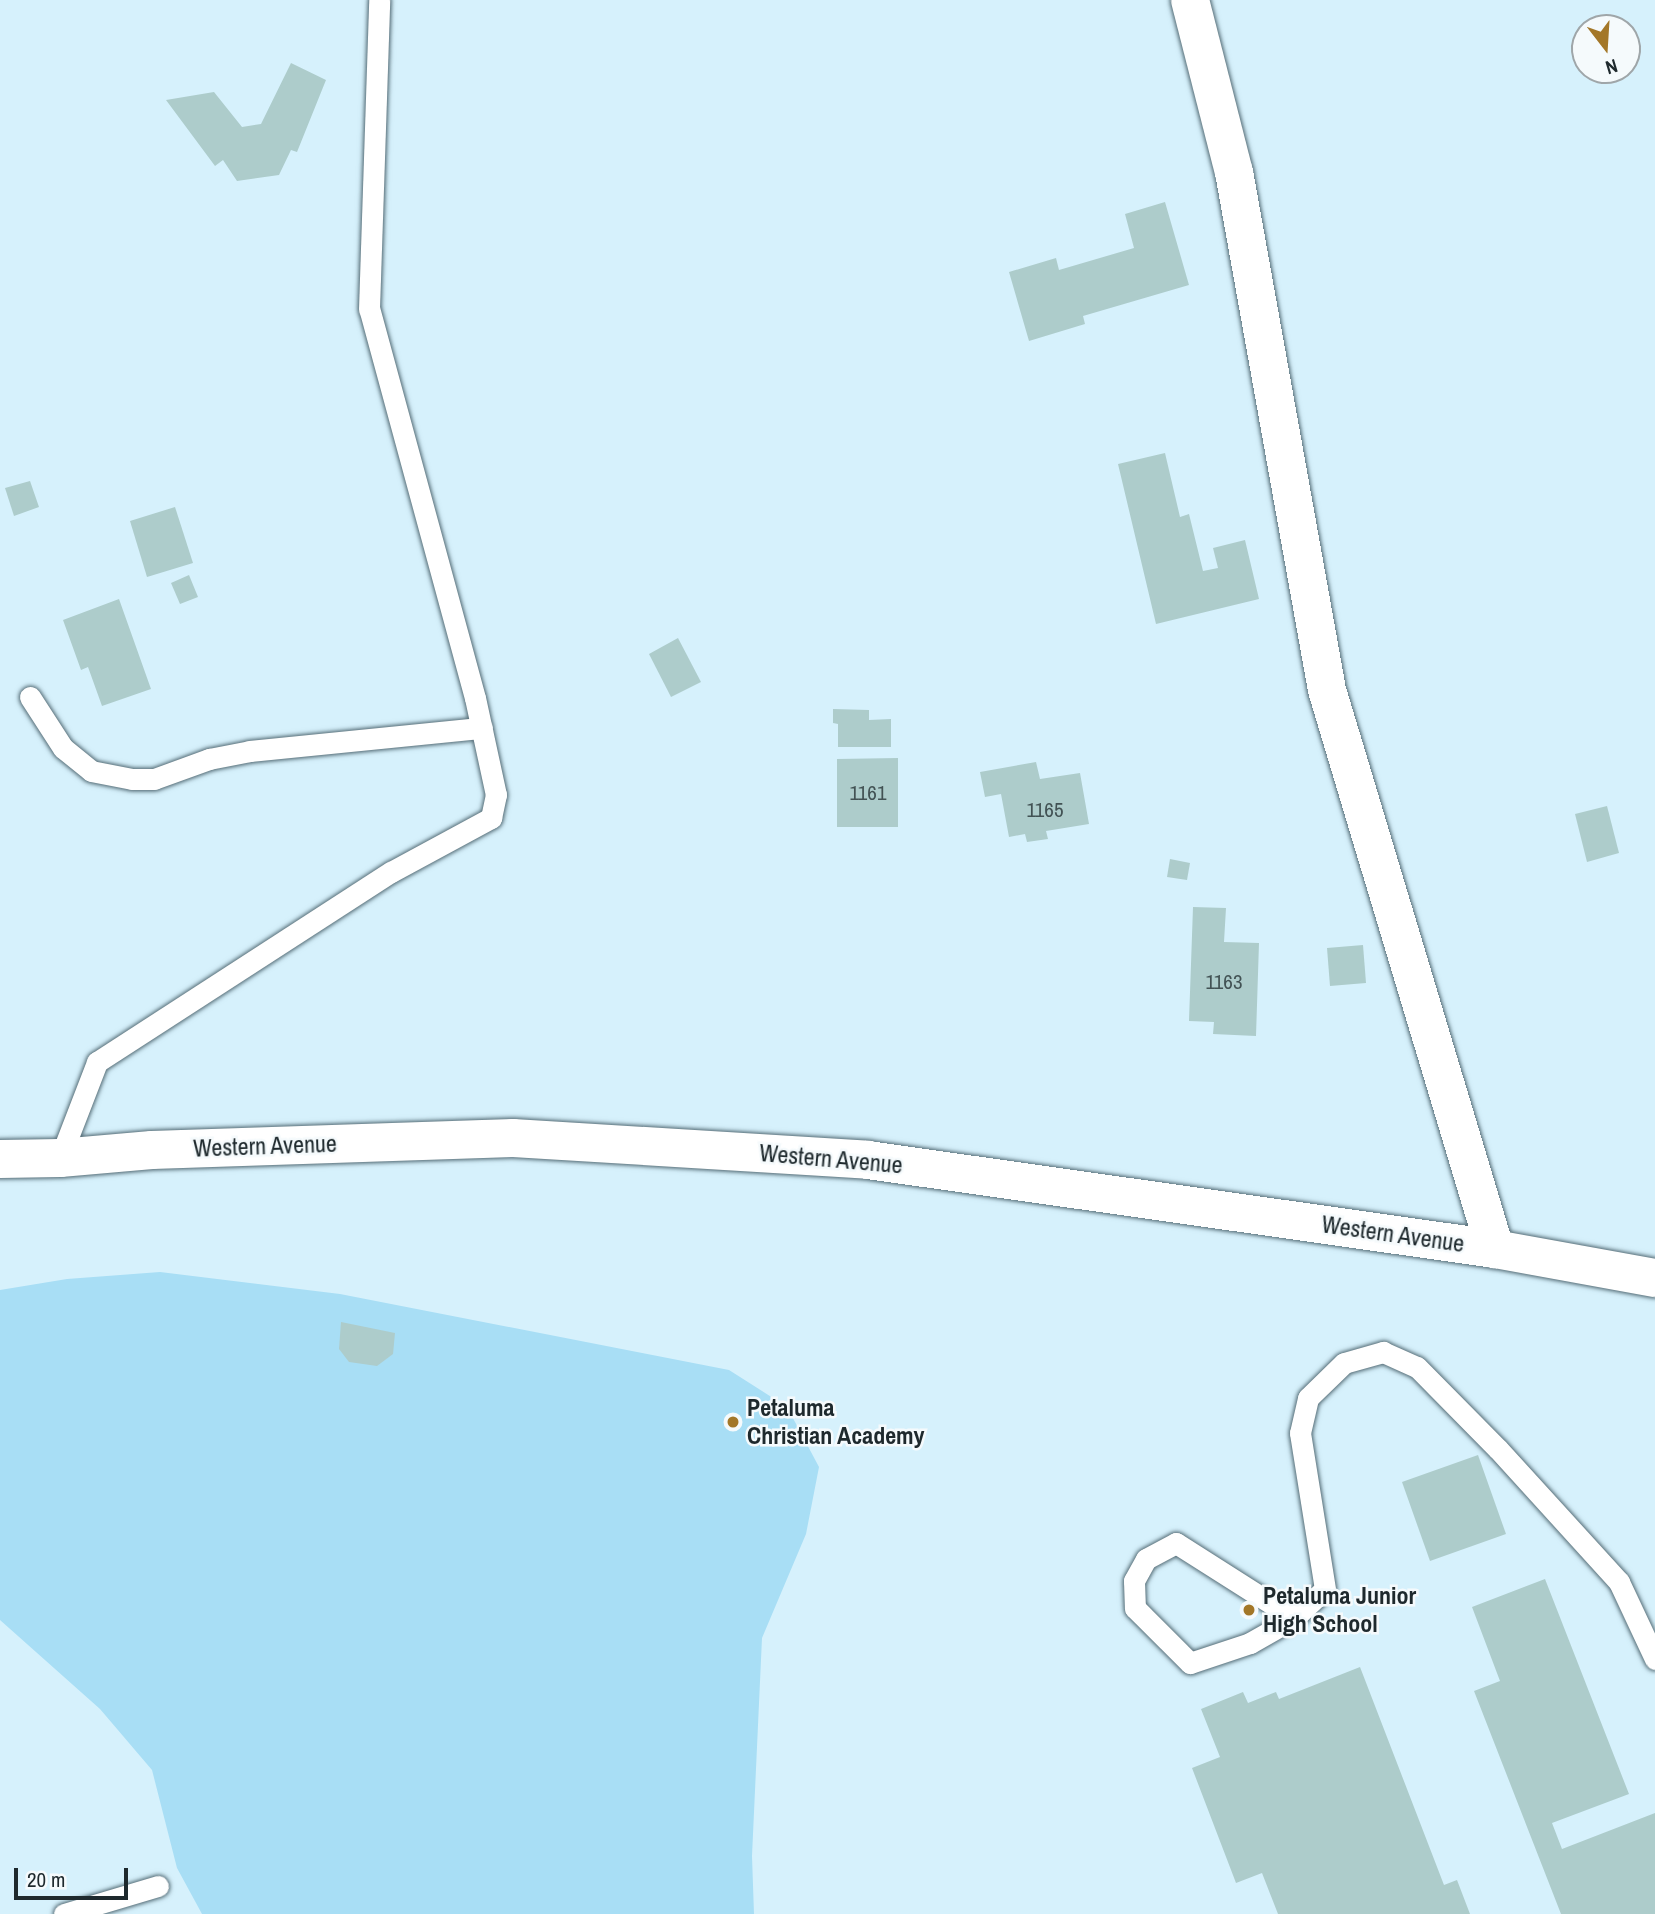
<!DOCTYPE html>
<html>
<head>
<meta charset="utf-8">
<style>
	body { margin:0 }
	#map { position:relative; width:1655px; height:1914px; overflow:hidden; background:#d6f1fc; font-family:"Archivo Narrow",sans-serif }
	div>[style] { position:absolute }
	.green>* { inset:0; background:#a8def5 }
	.building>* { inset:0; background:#adcccb }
	.roads { filter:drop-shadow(0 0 2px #556d77) drop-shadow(0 0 2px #556d77) }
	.service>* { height:21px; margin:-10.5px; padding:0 10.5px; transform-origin:10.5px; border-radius:10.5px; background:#fff }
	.minor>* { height:38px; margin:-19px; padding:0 19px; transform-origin:19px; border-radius:19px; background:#fff }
	.tertiary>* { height:38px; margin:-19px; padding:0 19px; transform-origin:19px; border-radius:19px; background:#fff }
	.dots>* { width:19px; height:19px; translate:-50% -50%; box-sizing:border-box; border:4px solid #f5fafc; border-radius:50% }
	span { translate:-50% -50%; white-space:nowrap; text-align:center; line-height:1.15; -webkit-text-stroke:5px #f5fafc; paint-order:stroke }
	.number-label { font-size:21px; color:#425254 }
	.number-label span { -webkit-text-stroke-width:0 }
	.street-label { font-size:24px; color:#1e292d }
	.poi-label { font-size:24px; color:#1e292d; font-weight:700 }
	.left { translate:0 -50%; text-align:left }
	.north { position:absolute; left:1571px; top:14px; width:70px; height:70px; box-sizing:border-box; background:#f5fafc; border:2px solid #9fa6a9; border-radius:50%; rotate:163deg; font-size:19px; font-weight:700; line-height:28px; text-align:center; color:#1e292d }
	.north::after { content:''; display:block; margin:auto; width:24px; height:32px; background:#a37728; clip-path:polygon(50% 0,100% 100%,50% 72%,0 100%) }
	.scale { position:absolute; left:14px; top:1868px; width:114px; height:32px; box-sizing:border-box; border:4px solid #1e292d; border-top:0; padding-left:9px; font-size:21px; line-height:24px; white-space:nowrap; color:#1e292d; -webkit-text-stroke:5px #f5fafc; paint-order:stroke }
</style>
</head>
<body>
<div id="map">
	<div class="green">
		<div style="clip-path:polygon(160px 1272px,340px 1294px,729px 1370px,787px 1407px,819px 1467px,806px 1534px,762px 1638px,752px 1856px,754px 1914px,202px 1914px,177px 1868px,152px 1770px,100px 1709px,0 1620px,0 1290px,67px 1279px)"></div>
	</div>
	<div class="building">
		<div style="clip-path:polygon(291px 63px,326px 80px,297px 152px,291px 150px,279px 175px,237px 181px,223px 160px,215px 166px,166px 100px,214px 92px,242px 127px,261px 124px)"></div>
		<div style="clip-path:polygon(1165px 202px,1189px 285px,1083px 316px,1085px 324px,1029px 341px,1009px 272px,1056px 258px,1059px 270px,1134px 248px,1125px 214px)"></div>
		<div style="clip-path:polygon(1165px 453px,1180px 517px,1189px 514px,1203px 571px,1218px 568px,1213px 548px,1245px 540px,1259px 599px,1156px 624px,1118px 464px)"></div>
		<div style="clip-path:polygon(30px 481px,39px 507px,14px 516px,5px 488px)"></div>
		<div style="clip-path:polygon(175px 507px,193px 563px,147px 577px,130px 521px)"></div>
		<div style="clip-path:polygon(189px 575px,198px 597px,180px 604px,171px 583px)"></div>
		<div style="clip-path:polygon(119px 599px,151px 689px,102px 706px,88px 667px,81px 670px,63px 620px)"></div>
		<div style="clip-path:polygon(678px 638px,701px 682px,671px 697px,649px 654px)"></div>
		<div style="clip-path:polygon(833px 709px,869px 710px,869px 720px,891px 719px,891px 747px,838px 747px,838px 724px,833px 723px)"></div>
		<div style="clip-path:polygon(898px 758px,898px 827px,837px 827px,837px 759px)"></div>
		<div style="clip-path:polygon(1036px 762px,1040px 779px,1080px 773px,1089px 824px,1046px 831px,1048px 839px,1027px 842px,1025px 834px,1009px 837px,1001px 794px,985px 797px,980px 772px)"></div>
		<div style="clip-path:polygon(1607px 806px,1619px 853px,1587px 862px,1575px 814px)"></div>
		<div style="clip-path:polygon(1170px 859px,1190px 863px,1187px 880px,1167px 877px)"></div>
		<div style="clip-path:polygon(1193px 907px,1226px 908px,1224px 942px,1259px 943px,1256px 1036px,1213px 1034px,1214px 1022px,1189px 1021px)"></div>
		<div style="clip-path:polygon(1363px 945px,1366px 983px,1330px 986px,1327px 948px)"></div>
		<div style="clip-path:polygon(341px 1322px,395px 1333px,393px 1354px,377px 1366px,349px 1362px,339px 1349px)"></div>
		<div style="clip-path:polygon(1478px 1455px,1506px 1534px,1430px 1561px,1402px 1482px)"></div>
		<div style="clip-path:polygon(1545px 1579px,1629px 1794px,1552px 1823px,1562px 1849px,1655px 1813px,1655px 1914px,1561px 1914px,1474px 1691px,1500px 1681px,1472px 1607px)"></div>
		<div style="clip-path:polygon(1360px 1667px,1444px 1885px,1457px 1880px,1470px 1914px,1278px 1914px,1262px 1873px,1236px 1883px,1192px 1768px,1220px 1757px,1201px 1709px,1243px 1692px,1248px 1703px,1276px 1692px,1279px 1699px)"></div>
	</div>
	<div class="roads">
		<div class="service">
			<div style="left:30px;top:697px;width:61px;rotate:57.1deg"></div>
			<div style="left:63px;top:748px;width:36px;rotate:39deg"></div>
			<div style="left:91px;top:771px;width:42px;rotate:11deg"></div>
			<div style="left:132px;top:779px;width:22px"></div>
			<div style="left:154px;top:779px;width:59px;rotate:-20deg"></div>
			<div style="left:209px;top:759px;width:42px;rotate:-11deg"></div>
			<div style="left:250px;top:751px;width:233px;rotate:-5.7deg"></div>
			<div style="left:60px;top:1158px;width:103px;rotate:-68.9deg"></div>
			<div style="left:97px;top:1062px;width:350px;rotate:-32.9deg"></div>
			<div style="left:391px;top:872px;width:114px;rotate:-28.4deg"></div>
			<div style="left:491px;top:818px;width:24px;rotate:-78deg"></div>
			<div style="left:496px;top:795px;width:99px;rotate:-102.2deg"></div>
			<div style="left:475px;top:698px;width:403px;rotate:-105.2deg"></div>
			<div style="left:369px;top:309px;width:309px;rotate:-88.1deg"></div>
			<div style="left:1294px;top:1618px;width:140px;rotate:-147.6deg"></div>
			<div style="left:1176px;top:1543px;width:34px;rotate:152deg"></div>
			<div style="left:1146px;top:1559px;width:25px;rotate:119deg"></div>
			<div style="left:1134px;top:1581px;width:27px;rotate:88deg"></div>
			<div style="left:1135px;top:1608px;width:78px;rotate:45deg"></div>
			<div style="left:1190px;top:1663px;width:63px;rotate:-18.4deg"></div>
			<div style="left:1250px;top:1643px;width:51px;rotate:-29.6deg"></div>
			<div style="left:1294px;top:1618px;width:42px;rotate:-43.1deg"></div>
			<div style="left:1325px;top:1589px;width:158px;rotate:-99.1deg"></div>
			<div style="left:1300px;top:1433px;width:36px;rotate:-77deg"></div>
			<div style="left:1308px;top:1398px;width:50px;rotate:-44.2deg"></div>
			<div style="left:1344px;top:1363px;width:41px;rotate:-15.8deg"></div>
			<div style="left:1383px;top:1352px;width:37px;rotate:24deg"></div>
			<div style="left:1417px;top:1367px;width:115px;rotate:45.4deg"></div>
			<div style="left:1498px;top:1449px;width:180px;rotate:47.7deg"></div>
			<div style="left:1619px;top:1582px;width:85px;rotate:64.9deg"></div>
			<div style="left:64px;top:1914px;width:98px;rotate:-16.6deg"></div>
		</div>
		<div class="minor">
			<div style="left:1190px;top:0;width:178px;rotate:75.7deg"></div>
			<div style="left:1234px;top:172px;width:526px;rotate:79.82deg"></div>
			<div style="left:1327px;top:690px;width:584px;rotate:73.27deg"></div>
		</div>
		<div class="tertiary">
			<div style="left:0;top:1159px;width:60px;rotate:-1deg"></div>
			<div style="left:60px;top:1158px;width:92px;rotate:-5deg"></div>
			<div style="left:152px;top:1150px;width:361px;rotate:-1.9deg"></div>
			<div style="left:513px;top:1138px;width:356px;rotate:3.5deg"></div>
			<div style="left:868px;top:1160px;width:633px;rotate:8.08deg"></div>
			<div style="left:1495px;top:1249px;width:163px;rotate:10.3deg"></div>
		</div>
	</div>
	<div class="dots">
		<div style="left:733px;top:1422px;background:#a37728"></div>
		<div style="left:1249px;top:1610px;background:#a37728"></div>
	</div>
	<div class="number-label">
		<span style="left:868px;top:793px">1161</span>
		<span style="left:1045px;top:810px">1165</span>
		<span style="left:1224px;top:982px">1163</span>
	</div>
	<div class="street-label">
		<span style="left:265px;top:1146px;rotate:-2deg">Western Avenue</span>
		<span style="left:831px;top:1159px;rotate:5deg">Western Avenue</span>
		<span style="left:1393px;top:1234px;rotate:8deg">Western Avenue</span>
	</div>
	<div class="poi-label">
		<span class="left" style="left:747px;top:1422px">Petaluma<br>Christian Academy</span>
		<span class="left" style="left:1263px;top:1610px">Petaluma Junior<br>High School</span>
	</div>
	<div class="north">N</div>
	<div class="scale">20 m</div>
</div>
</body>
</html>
